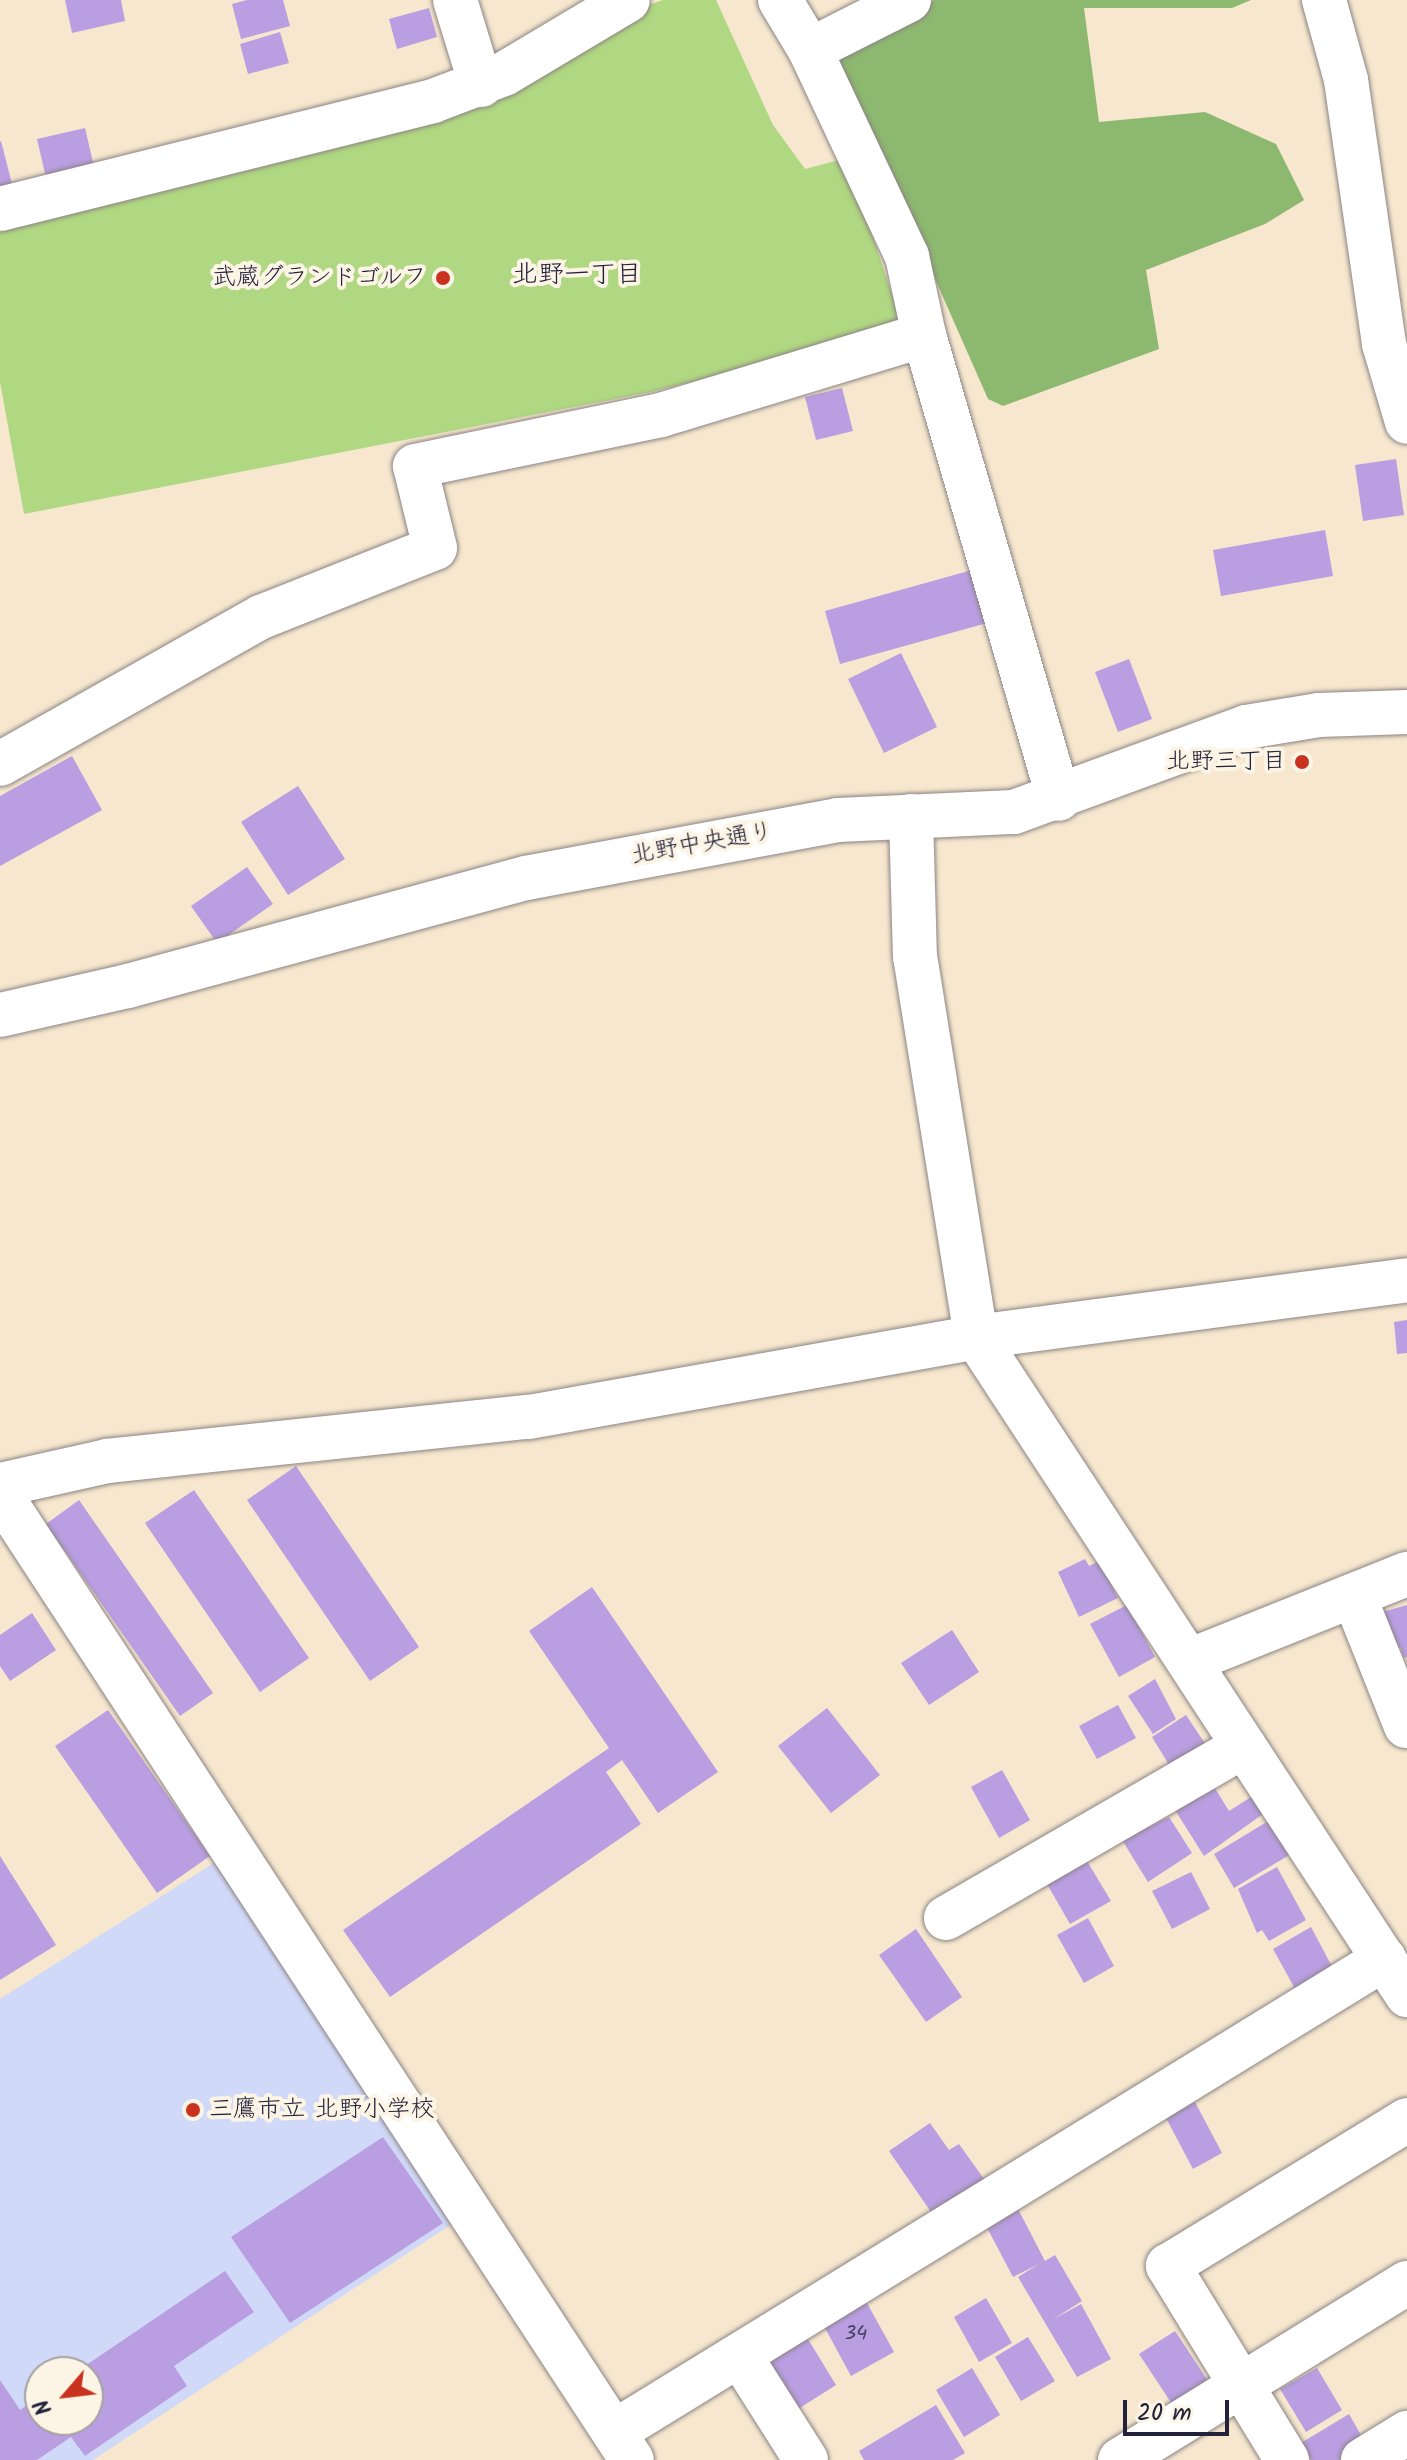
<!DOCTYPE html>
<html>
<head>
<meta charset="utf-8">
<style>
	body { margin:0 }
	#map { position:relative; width:1407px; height:2460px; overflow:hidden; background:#f6e7ce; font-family:Kalam,"Klee One",sans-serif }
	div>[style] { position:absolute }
	.built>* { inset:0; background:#d1d9f9 }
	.green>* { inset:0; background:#b0d781 }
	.forest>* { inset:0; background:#8cb86f }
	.building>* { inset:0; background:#b99ee2 }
	.roads { filter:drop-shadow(0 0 2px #8c8484) drop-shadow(0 0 2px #8c8484) }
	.minor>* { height:44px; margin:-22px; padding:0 22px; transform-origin:22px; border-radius:22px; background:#fff }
	.dots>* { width:22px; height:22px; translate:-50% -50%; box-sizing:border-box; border:4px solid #fcf5e5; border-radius:50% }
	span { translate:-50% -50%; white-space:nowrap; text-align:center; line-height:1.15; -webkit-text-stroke:8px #fcf5e5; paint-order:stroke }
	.number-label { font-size:20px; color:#484165 }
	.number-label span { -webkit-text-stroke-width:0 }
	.poi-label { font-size:24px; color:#22223b }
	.right { translate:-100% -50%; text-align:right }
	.left { translate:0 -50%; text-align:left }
	.street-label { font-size:24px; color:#22223b }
	.neighbourhood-label { font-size:26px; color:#22223b }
	.north { position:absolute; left:24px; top:2356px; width:80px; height:80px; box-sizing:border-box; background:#fcf5e5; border:2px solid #a5a1a1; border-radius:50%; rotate:242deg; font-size:22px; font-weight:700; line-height:32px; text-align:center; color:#22223b }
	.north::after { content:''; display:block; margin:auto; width:28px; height:36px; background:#c8321e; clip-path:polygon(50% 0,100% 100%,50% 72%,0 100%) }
	.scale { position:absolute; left:1123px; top:2400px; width:106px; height:36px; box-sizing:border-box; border:4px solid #22223b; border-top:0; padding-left:10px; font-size:24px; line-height:28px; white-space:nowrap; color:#22223b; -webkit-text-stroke:6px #fcf5e5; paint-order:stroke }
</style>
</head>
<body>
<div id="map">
	<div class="built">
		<div style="clip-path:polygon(evenodd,220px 1859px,458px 2220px,93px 2460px,0 2460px,0 1999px,220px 1859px,40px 2372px,88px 2372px,88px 2420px,40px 2420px,40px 2372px)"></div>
	</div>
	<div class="green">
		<div style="clip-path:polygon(663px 0,716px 0,773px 125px,805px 169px,847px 158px,903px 328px,651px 392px,24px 514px,0 382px,0 229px)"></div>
	</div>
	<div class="forest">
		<div style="clip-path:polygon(934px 0,1251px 0,1232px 8px,1084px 8px,1099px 122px,1205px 112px,1276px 144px,1304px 200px,1265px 224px,1146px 270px,1159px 349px,1003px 406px,988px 399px,835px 52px)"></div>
	</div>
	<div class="building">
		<div style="clip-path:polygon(65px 0,121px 0,125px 21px,72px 33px)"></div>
		<div style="clip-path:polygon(247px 0,283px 0,290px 26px,241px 39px,232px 4px)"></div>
		<div style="clip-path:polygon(429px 8px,437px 37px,397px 49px,389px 19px)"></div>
		<div style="clip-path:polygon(280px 32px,289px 63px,248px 74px,240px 44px)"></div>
		<div style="clip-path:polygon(85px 128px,95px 171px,47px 182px,37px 139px)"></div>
		<div style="clip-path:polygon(1px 141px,12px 184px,0 187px,0 142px)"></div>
		<div style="clip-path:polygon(842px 388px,853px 431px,816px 440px,805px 397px)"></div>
		<div style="clip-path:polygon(1396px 459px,1404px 515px,1363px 521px,1355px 465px)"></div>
		<div style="clip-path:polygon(1325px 530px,1333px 576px,1221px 596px,1213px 550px)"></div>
		<div style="clip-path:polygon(972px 570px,987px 623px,840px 664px,825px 611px)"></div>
		<div style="clip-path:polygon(901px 653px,937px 727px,884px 753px,848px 679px)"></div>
		<div style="clip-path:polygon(1129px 659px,1152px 719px,1118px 732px,1095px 672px)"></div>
		<div style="clip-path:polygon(72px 756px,102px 810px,0 866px,0 796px)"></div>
		<div style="clip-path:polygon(298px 786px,345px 859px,288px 895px,241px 822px)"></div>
		<div style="clip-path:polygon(247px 867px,273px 904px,217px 943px,191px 906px)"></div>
		<div style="clip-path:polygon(1407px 1320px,1407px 1353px,1397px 1354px,1394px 1322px)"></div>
		<div style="clip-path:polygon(296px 1466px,419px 1647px,370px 1681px,247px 1500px)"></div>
		<div style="clip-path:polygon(194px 1490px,309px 1658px,260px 1692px,145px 1523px)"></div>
		<div style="clip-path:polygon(79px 1500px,213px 1693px,180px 1716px,46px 1524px)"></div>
		<div style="clip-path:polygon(1085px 1559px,1089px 1566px,1099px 1561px,1118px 1598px,1079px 1617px,1058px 1572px)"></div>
		<div style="clip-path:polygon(592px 1587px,718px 1772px,658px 1813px,622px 1760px,606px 1772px,641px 1824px,390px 1997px,343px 1930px,609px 1748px,529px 1631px)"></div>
		<div style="clip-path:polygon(1127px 1605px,1155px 1657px,1119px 1677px,1090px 1624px)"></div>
		<div style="clip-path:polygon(1407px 1605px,1407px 1657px,1404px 1658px,1400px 1647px,1391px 1651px,1375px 1614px)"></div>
		<div style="clip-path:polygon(32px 1613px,56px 1650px,10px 1681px,0 1666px,0 1635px)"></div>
		<div style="clip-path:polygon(952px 1630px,979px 1672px,929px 1705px,901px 1663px)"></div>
		<div style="clip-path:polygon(1155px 1679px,1176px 1719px,1153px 1734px,1128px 1696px)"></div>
		<div style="clip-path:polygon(1118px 1705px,1136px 1738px,1097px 1759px,1079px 1726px)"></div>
		<div style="clip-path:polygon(827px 1708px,880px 1775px,831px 1813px,778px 1746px)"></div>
		<div style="clip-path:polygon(108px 1710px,210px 1856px,157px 1893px,55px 1746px)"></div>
		<div style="clip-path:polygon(1186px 1715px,1206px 1745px,1171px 1768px,1152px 1737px)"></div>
		<div style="clip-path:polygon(1002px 1770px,1030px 1820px,999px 1838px,971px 1787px)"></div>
		<div style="clip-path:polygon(1213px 1785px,1229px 1811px,1259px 1792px,1270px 1809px,1204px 1856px,1175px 1810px)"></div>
		<div style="clip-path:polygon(1169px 1817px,1192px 1853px,1148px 1882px,1122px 1840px)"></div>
		<div style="clip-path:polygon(1275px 1817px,1296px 1851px,1234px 1888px,1214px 1854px)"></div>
		<div style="clip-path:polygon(0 1856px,56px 1945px,0 1980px)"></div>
		<div style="clip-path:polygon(1087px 1861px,1111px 1901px,1070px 1924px,1047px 1884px)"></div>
		<div style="clip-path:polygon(1277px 1867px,1306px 1920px,1269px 1941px,1262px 1930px,1257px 1933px,1238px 1889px)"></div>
		<div style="clip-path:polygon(1191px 1872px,1210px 1909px,1172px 1929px,1152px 1891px)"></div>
		<div style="clip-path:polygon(1088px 1918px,1114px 1966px,1084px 1983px,1057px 1935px)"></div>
		<div style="clip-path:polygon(1311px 1927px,1337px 1976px,1299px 1996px,1273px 1949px)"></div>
		<div style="clip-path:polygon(916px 1929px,962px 1997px,926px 2022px,879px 1955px)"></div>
		<div style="clip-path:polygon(1195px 2102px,1222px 2153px,1193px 2169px,1166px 2118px)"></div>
		<div style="clip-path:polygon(930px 2123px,949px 2150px,959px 2144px,984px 2179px,933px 2215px,889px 2151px)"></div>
		<div style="clip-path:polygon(383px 2137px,443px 2223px,290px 2323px,231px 2237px)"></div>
		<div style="clip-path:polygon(1015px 2203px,1045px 2261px,1055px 2255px,1082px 2301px,1052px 2320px,1081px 2304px,1111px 2359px,1077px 2377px,1018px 2277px,1039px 2264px,1013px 2277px,983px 2220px)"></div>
		<div style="clip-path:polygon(225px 2271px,254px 2312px,174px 2366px,187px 2386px,85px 2456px,71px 2437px,37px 2460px,0 2460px,0 2380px,20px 2410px,40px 2396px,40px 2420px,88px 2420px,88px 2372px,76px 2372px)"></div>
		<div style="clip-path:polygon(862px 2294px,894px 2352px,851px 2376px,819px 2317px)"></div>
		<div style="clip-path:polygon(986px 2298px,1012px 2343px,979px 2362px,954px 2317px)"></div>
		<div style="clip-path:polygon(803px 2331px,836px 2385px,795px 2411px,761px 2357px)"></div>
		<div style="clip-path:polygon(1175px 2331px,1210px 2384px,1174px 2407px,1139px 2354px)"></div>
		<div style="clip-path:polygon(1028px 2337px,1055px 2381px,1021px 2401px,995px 2357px)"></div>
		<div style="clip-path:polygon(972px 2368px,1000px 2415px,964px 2437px,936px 2390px)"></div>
		<div style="clip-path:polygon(1317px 2368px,1342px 2410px,1306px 2432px,1280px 2389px)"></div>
		<div style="clip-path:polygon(936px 2405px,965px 2453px,953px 2460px,864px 2460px,859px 2451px)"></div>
		<div style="clip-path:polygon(1349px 2414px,1366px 2444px,1339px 2460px,1311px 2460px,1301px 2443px)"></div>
	</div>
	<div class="roads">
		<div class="minor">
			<div style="left:455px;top:0;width:89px;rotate:73deg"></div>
			<div style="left:780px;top:0;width:58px;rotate:59deg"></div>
			<div style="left:909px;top:0;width:111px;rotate:153.2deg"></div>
			<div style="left:810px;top:50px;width:228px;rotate:64.8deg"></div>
			<div style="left:907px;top:256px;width:81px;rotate:77.9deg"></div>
			<div style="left:1324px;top:0;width:83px;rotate:74.6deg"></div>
			<div style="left:1346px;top:80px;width:267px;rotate:81.8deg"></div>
			<div style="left:1384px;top:344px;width:81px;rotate:73.6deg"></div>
			<div style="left:0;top:209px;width:446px;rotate:-14deg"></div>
			<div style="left:433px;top:101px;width:76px;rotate:-20.8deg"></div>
			<div style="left:504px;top:74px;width:144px;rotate:-30.8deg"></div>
			<div style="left:0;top:764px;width:300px;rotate:-29.4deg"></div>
			<div style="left:261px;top:617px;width:187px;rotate:-21.6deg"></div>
			<div style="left:435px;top:548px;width:84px;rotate:-103.7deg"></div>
			<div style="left:415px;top:466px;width:251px;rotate:-11.7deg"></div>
			<div style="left:661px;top:415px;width:275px;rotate:-16.9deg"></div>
			<div style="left:924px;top:335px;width:483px;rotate:73.8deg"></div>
			<div style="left:911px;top:816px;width:140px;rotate:88.4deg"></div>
			<div style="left:915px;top:956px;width:386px;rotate:80.9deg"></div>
			<div style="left:976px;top:1337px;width:435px;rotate:-7.5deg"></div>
			<div style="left:0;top:1015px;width:131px;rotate:-12.8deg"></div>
			<div style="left:128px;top:986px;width:412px;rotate:-15.2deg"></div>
			<div style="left:526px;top:878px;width:317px;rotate:-10.5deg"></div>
			<div style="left:838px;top:820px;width:176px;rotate:-2.6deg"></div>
			<div style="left:1014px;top:812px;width:247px;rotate:-20.1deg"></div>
			<div style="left:1246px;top:727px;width:74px;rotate:-9.3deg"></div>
			<div style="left:1319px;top:715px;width:88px;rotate:-2deg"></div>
			<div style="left:0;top:1485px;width:110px;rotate:-12.6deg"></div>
			<div style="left:107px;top:1461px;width:424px;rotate:-6deg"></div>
			<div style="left:529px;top:1417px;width:454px;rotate:-10.1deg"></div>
			<div style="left:976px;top:1337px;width:787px;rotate:56.77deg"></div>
			<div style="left:0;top:1494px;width:1154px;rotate:56.81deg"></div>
			<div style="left:1354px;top:1596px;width:140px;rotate:68.2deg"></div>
			<div style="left:1189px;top:1661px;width:235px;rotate:-21.8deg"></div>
			<div style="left:946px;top:1918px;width:344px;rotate:-30deg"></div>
			<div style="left:740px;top:2356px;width:123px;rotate:57.6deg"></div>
			<div style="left:614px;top:2432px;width:904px;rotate:-31.56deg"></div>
			<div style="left:1120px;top:2460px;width:337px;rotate:-31.7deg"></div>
			<div style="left:1287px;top:2460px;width:228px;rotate:-121.5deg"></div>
			<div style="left:1168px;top:2266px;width:280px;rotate:-31.4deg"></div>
			<div style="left:1363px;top:2460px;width:52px;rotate:-31.5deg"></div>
		</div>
	</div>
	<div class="dots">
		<div style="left:443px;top:278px;background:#c8321e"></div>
		<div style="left:1302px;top:762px;background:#c8321e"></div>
		<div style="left:193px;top:2110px;background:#c8321e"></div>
	</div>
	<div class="number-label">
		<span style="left:856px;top:2334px">34</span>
	</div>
	<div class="poi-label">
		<span class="right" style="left:427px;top:278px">武蔵グランドゴルフ</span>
		<span class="right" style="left:1286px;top:762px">北野三丁目</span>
		<span class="left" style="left:209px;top:2110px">三鷹市立 北野小学校</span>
	</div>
	<div class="street-label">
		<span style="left:702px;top:844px;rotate:-10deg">北野中央通り</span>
	</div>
	<div class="neighbourhood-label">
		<span style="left:577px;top:276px">北野一丁目</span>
	</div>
	<div class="north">N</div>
	<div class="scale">20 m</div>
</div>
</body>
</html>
